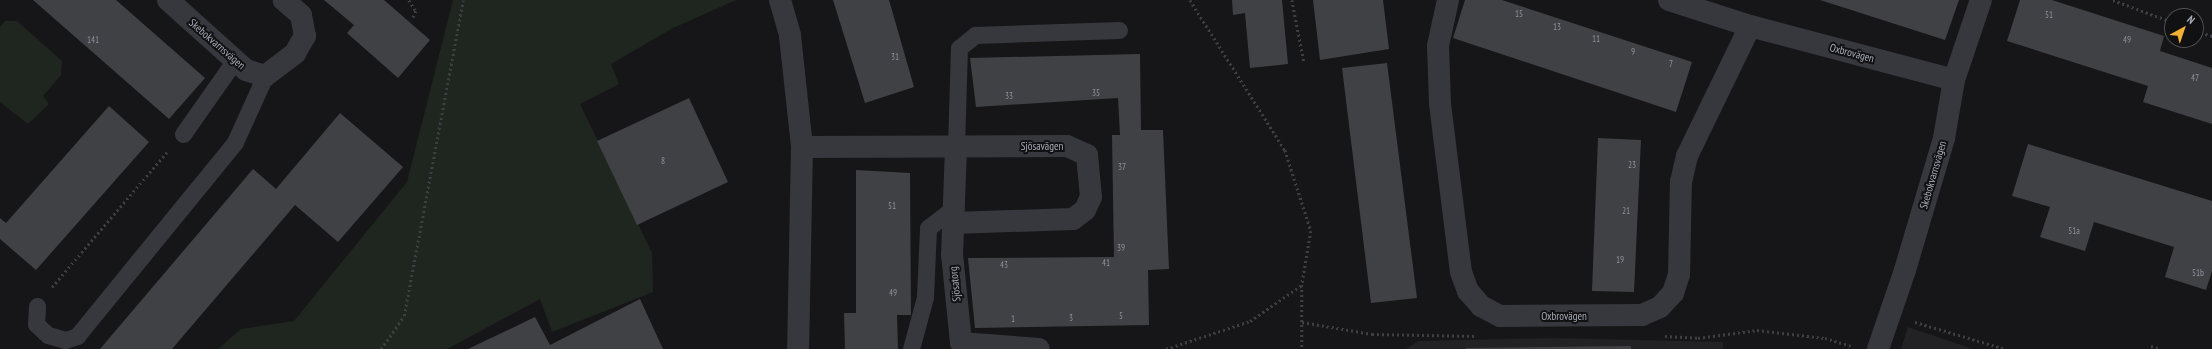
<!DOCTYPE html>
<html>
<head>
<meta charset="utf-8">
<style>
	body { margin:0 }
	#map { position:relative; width:2212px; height:349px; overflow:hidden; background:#161618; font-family:"PT Sans Narrow",sans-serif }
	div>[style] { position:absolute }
	.built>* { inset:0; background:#222225 }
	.green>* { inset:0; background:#1e261f }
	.building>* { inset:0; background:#404145 }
	.path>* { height:2.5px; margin-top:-1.25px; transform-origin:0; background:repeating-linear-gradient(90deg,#3d3f44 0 2px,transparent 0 5px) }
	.service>* { height:17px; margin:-8.5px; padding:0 8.5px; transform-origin:8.5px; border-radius:8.5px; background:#37383d }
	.minor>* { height:22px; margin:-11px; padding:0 11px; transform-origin:11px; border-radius:11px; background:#37383d }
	span { translate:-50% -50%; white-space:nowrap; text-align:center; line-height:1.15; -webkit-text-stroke:4px #111113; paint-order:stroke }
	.number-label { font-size:9px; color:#8e929b }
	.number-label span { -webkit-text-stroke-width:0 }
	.street-label { font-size:11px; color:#a8adb8 }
	.north { position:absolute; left:2164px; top:8px; width:40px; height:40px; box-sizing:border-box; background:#111113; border:1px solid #4d4f55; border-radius:50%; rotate:40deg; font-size:11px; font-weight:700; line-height:16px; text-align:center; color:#a8adb8 }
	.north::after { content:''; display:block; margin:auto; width:14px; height:18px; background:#f2b134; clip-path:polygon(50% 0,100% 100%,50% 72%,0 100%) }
</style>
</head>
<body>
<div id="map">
	<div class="built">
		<div style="clip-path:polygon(1908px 327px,1973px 349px,1901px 349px)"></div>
		<div style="clip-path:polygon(1553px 338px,1723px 342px,1723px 349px,1405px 349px,1419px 341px)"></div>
	</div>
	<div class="green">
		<div style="clip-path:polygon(453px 0,736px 0,673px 28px,611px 64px,619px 84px,580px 104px,652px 253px,653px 292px,552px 332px,540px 299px,447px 349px,218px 349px,241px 329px,294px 321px,407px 182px)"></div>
		<div style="clip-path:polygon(5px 21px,17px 21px,62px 61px,61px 75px,43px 96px,49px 104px,28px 124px,0 102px,0 27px)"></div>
	</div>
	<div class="building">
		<div style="clip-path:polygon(33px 0,116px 0,205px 78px,169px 119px)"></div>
		<div style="clip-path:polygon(324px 0,384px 0,430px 40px,398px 78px,347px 33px,354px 25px)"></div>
		<div style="clip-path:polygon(833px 0,889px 0,914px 87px,865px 103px)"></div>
		<div style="clip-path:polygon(1232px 0,1282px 0,1288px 64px,1250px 68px,1245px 13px,1233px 15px)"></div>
		<div style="clip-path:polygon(1313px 0,1383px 0,1389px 49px,1320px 60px)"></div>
		<div style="clip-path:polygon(1465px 0,1502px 0,1692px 62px,1676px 112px,1453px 38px)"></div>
		<div style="clip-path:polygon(1820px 0,1959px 0,1945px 40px)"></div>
		<div style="clip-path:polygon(2020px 0,2052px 0,2164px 36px,2160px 51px,2212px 68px,2212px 124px,2143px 102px,2148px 86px,2007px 41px)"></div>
		<div style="clip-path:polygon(1140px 54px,1141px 130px,1163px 130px,1169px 269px,1148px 270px,1149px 325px,975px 328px,968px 258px,1114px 257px,1112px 135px,1120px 135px,1118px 98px,976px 107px,970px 58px)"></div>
		<div style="clip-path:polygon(1387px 63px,1417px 298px,1371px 303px,1342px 68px)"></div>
		<div style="clip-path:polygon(689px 98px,728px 182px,637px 225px,597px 141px)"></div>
		<div style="clip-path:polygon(109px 106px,149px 142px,36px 270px,0 239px,0 218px,6px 223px)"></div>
		<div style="clip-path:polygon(340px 113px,403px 167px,338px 242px,295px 205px,172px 349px,100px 349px,253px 169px,276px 189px)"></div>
		<div style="clip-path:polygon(1598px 138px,1641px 140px,1634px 292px,1592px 291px)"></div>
		<div style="clip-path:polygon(2028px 144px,2212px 201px,2212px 271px,2206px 290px,2165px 277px,2174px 247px,2094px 222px,2085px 251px,2040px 237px,2050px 207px,2012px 196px)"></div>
		<div style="clip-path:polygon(856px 170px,910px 173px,911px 315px,897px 315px,898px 349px,845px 349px,844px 313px,856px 313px)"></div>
		<div style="clip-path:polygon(640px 299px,663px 349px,468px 349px,535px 317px,550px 345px)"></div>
		<div style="clip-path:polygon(1631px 346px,1631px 349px,1466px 349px,1466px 348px)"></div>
	</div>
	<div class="path">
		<div style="left:409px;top:0;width:13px;rotate:58deg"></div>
		<div style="left:416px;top:11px;width:10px;rotate:114deg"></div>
		<div style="left:1190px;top:0;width:178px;rotate:57.7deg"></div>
		<div style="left:1285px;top:150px;width:85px;rotate:72.2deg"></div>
		<div style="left:1311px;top:231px;width:55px;rotate:99.5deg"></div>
		<div style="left:1302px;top:285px;width:64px;rotate:90deg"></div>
		<div style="left:1292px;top:0;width:63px;rotate:79deg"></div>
		<div style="left:2113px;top:0;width:63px;rotate:20.4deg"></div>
		<div style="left:2196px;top:31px;width:17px;rotate:17deg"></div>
		<div style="left:52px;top:287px;width:177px;rotate:-49.6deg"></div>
		<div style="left:1302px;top:322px;width:71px;rotate:9.7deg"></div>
		<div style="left:1372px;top:334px;width:104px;rotate:1.1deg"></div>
		<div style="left:1915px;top:322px;width:94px;rotate:16.7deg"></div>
		<div style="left:1665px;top:336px;width:33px;rotate:3deg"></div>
		<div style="left:1698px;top:338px;width:60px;rotate:-7.7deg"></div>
		<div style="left:1757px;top:330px;width:68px;rotate:6.7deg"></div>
		<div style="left:1825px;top:338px;width:27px;rotate:17deg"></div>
		<div style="left:2151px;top:346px;width:9px;rotate:18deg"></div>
		<div style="left:381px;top:349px;width:40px;rotate:-55.1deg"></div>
		<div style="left:404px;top:316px;width:321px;rotate:-79.4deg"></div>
		<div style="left:1166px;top:349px;width:89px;rotate:-18.4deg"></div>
		<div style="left:1250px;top:321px;width:63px;rotate:-34.7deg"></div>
	</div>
	<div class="service">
		<div style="left:183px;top:134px;width:90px;rotate:-54.9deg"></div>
		<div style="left:956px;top:147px;width:99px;rotate:-88.3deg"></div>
		<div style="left:959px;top:48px;width:21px;rotate:-39deg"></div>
		<div style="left:975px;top:35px;width:144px;rotate:-2deg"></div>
		<div style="left:37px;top:306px;width:18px;rotate:93deg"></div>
		<div style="left:36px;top:324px;width:16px;rotate:43deg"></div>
		<div style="left:48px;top:335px;width:18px;rotate:16deg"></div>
		<div style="left:65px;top:340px;width:13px;rotate:-18deg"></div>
		<div style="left:77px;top:336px;width:250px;rotate:-50.8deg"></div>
		<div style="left:235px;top:142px;width:72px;rotate:-65.6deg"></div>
		<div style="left:911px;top:349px;width:54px;rotate:-74.9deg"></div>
		<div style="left:925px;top:297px;width:69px;rotate:-87.5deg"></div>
		<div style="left:928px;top:228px;width:33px;rotate:-38deg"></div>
	</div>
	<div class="minor">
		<div style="left:168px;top:0;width:105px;rotate:41.9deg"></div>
		<div style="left:246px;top:70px;width:20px;rotate:18deg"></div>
		<div style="left:265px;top:76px;width:38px;rotate:-37deg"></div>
		<div style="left:295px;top:53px;width:20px;rotate:-60deg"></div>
		<div style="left:305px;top:36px;width:21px;rotate:-101deg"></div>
		<div style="left:301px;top:15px;width:23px;rotate:-139deg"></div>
		<div style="left:780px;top:0;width:37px;rotate:74deg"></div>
		<div style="left:790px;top:36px;width:112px;rotate:83.8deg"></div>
		<div style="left:802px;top:147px;width:202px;rotate:91.1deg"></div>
		<div style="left:1448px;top:0;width:47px;rotate:102.3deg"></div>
		<div style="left:1438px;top:46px;width:58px;rotate:88deg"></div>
		<div style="left:1440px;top:104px;width:169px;rotate:82.9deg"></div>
		<div style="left:1461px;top:272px;width:20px;rotate:70deg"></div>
		<div style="left:1468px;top:291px;width:20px;rotate:49deg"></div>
		<div style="left:1481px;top:306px;width:21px;rotate:28deg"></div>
		<div style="left:1500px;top:316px;width:142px;rotate:-0.4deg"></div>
		<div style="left:1642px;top:315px;width:20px;rotate:-24deg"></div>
		<div style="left:1660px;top:307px;width:19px;rotate:-47deg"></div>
		<div style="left:1673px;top:293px;width:19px;rotate:-72deg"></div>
		<div style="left:1679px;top:275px;width:93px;rotate:-88.8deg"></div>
		<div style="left:1681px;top:182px;width:27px;rotate:-77deg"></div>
		<div style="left:1687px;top:156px;width:144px;rotate:-64.1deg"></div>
		<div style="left:1669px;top:0;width:85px;rotate:17.8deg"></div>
		<div style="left:1750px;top:26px;width:211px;rotate:14.8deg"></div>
		<div style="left:802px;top:147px;width:265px;rotate:-0.2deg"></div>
		<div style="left:1067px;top:146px;width:22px;rotate:24deg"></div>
		<div style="left:1087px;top:155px;width:42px;rotate:84.6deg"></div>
		<div style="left:1091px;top:197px;width:14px;rotate:115deg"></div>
		<div style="left:1085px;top:210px;width:15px;rotate:143deg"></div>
		<div style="left:1073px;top:219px;width:120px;rotate:178.1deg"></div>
		<div style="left:956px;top:147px;width:107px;rotate:92.1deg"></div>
		<div style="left:952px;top:254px;width:89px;rotate:84.2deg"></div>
		<div style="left:961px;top:343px;width:78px;rotate:4.4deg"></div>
		<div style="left:1878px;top:349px;width:83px;rotate:-71.1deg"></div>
		<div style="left:1905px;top:270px;width:138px;rotate:-73.5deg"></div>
		<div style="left:1944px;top:138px;width:59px;rotate:-80.2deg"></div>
		<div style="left:1954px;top:80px;width:84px;rotate:-71.4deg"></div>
	</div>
	<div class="number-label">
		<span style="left:1519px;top:14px">15</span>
		<span style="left:2049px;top:15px">51</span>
		<span style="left:1557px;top:27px">13</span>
		<span style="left:1596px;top:39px">11</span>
		<span style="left:93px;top:40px">141</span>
		<span style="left:2127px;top:40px">49</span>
		<span style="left:1633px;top:52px">9</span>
		<span style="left:895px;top:57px">31</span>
		<span style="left:1671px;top:64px">7</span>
		<span style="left:2195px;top:78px">47</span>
		<span style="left:1096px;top:93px">35</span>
		<span style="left:1009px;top:96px">33</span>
		<span style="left:663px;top:161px">8</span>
		<span style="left:1632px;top:165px">23</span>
		<span style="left:1122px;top:167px">37</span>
		<span style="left:892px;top:206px">51</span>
		<span style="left:1626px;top:211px">21</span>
		<span style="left:2074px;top:231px">51a</span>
		<span style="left:1121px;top:248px">39</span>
		<span style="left:1620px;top:260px">19</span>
		<span style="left:1106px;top:263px">41</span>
		<span style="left:1004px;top:265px">43</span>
		<span style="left:2198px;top:273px">51b</span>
		<span style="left:893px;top:293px">49</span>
		<span style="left:1121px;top:316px">5</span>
		<span style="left:1071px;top:318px">3</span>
		<span style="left:1013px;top:319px">1</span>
	</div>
	<div class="street-label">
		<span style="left:217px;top:44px;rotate:41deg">Skebokvarnsvägen</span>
		<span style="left:1852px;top:53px;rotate:15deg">Oxbrovägen</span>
		<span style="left:1042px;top:146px">Sjösavägen</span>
		<span style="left:1933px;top:175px;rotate:-74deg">Skebokvarnsvägen</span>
		<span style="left:955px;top:284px;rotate:-96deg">Sjösatorg</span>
		<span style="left:1564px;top:316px">Oxbrovägen</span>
	</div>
	<div class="north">N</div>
</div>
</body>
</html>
